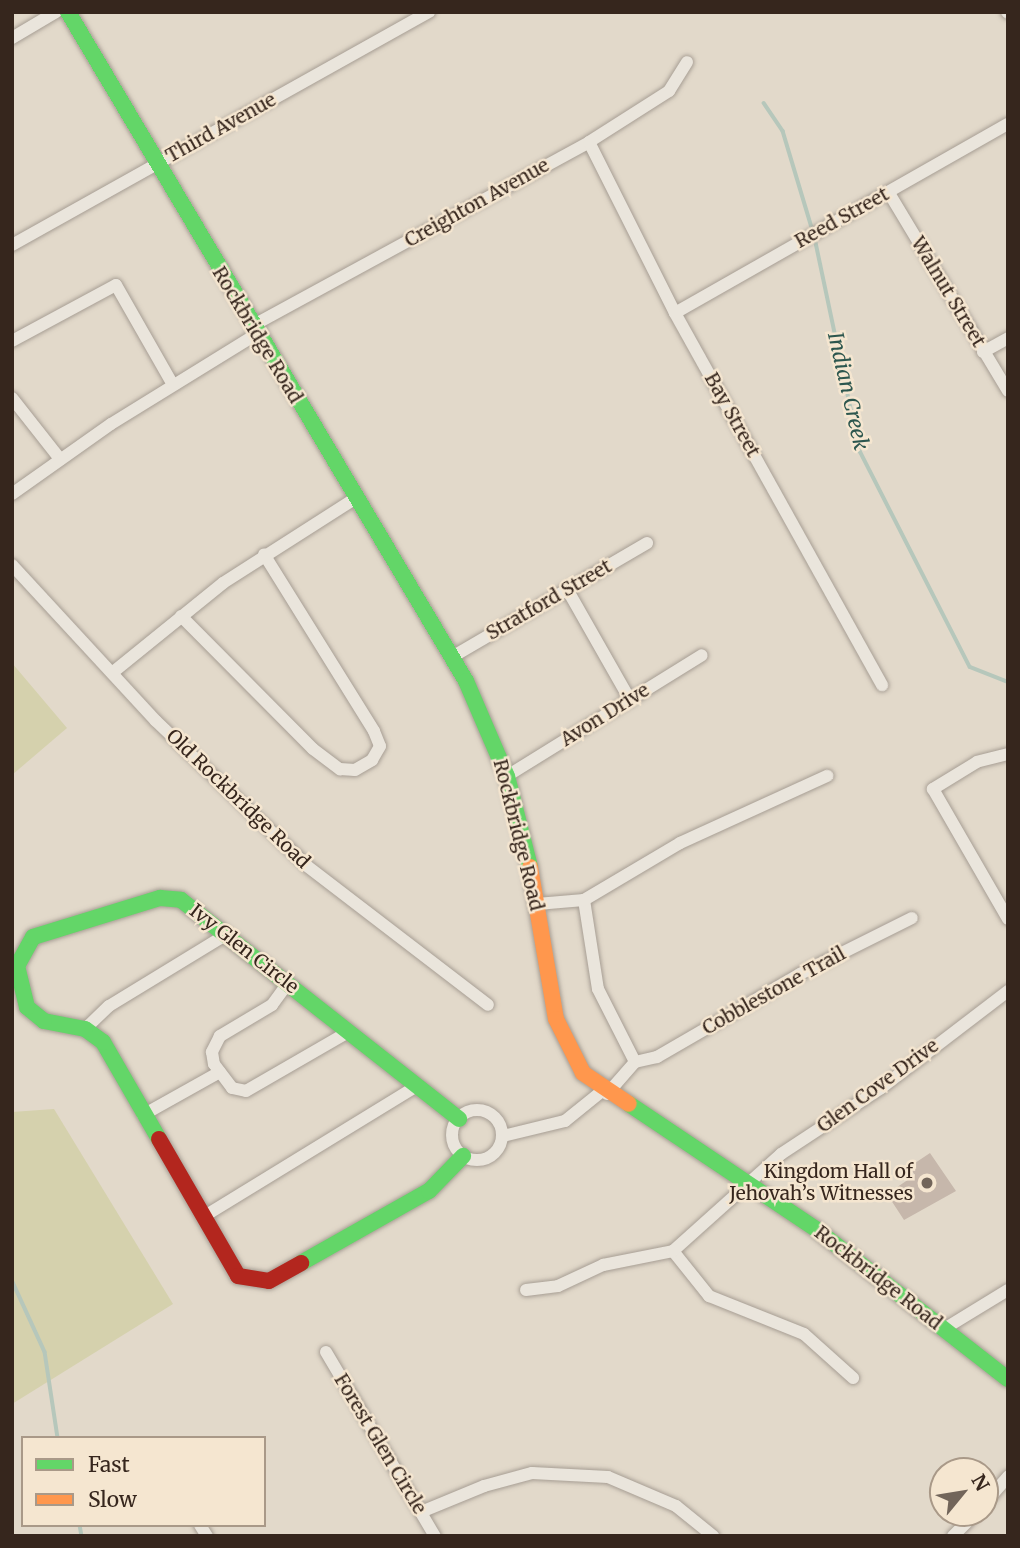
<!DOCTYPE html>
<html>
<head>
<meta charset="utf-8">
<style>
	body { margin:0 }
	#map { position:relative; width:1020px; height:1548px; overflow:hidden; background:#e2d9ca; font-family:Merriweather,serif }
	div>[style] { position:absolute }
	.green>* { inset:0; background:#d5d1ad }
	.stream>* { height:3.5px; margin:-1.75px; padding:0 1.75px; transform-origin:1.75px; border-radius:1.75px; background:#b6c7bb }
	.building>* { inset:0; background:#c6b7ab }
	.roads { filter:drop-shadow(0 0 2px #a79e94) drop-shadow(0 0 2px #a79e94) }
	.street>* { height:12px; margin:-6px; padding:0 6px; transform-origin:6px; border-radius:6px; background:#eae5dc }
	.street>.ring { margin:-6px; padding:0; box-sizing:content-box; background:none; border:12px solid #eae5dc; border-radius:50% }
	.fast>* { height:16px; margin:-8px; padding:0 8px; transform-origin:8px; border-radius:8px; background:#63d668 }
	.slow>* { height:16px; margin:-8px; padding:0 8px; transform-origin:8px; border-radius:8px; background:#ff974d }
	.jam>* { height:16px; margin:-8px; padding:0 8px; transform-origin:8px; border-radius:8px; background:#b3261e }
	.dots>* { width:19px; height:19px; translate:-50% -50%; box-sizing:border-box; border:4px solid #f5e6d0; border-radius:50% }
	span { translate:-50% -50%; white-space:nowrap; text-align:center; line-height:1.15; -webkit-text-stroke:5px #f5e6d0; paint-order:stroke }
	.street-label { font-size:19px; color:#36261d }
	.poi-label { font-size:19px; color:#36261d }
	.right { translate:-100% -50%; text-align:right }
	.water-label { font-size:21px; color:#2c564e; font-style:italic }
	.frame { position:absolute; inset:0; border:14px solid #36261d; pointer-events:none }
	.legend { position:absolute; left:21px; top:1436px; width:245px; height:91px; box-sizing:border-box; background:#f5e6d0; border:2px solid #a99988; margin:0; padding:9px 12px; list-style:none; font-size:21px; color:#36261d }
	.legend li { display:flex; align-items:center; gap:14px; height:35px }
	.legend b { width:35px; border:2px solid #a99988 }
	.north { position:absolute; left:929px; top:1457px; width:70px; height:70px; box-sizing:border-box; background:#f5e6d0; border:2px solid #a99988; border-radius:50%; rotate:60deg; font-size:19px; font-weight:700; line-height:28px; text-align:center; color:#36261d }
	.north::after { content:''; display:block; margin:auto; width:24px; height:32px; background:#72655a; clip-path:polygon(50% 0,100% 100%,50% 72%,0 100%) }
</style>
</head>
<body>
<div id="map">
	<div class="green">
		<div style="clip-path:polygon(12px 663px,67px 728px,12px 775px)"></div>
		<div style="clip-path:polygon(54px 1109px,173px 1304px,12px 1404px,12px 1112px)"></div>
	</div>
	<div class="stream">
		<div style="left:764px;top:103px;width:34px;rotate:56deg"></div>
		<div style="left:783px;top:131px;width:104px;rotate:73.3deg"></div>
		<div style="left:815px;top:238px;width:218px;rotate:78.1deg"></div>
		<div style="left:860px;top:451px;width:242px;rotate:63deg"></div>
		<div style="left:970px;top:667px;width:41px;rotate:21.5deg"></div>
		<div style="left:12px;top:1280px;width:79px;rotate:65.4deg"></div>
		<div style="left:45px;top:1352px;width:87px;rotate:81.4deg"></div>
		<div style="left:80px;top:1525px;width:11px;rotate:80deg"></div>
	</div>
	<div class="building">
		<div style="clip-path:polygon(930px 1153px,956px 1191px,904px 1220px,887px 1194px,915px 1175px,909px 1167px)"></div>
	</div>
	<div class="roads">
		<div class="street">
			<div style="left:1007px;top:12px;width:1px;rotate:45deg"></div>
			<div style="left:12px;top:38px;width:51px;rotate:-30.6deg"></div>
			<div style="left:589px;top:142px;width:191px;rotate:63.3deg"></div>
			<div style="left:675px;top:313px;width:426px;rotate:60.9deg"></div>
			<div style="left:889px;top:193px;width:231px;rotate:59deg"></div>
			<div style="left:12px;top:245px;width:478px;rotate:-29.2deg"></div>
			<div style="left:675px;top:313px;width:383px;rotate:-29.6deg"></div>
			<div style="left:252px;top:326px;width:384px;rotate:-28.6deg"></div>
			<div style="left:589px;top:142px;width:95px;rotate:-32.5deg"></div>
			<div style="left:669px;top:91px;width:34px;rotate:-58deg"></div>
			<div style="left:12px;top:341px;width:118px;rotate:-28.3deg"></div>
			<div style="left:116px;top:285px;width:115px;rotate:60.3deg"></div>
			<div style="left:983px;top:352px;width:29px;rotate:-29deg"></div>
			<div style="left:12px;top:398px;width:78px;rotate:51.8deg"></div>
			<div style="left:12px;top:494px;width:121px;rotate:-35.3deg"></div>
			<div style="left:111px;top:424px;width:172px;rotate:-31.7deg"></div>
			<div style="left:12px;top:565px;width:212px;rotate:47.3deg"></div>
			<div style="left:156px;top:721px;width:209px;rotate:43.8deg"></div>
			<div style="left:307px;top:866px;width:228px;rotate:37.5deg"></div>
			<div style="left:567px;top:589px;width:128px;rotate:60.4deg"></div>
			<div style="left:181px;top:616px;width:187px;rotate:45.2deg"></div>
			<div style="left:313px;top:749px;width:34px;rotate:37deg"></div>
			<div style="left:340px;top:769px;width:15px;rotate:4deg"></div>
			<div style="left:355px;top:770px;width:20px;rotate:-30deg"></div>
			<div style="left:372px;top:760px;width:16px;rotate:-60deg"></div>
			<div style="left:380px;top:746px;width:16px;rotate:-112deg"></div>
			<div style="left:374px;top:731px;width:208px;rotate:-121.9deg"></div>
			<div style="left:452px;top:657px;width:226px;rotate:-30.3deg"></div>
			<div style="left:112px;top:673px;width:143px;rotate:-39deg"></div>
			<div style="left:223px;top:583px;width:158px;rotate:-32.6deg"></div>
			<div style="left:1008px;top:754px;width:32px;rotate:166deg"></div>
			<div style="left:977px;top:762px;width:52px;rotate:148.5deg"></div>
			<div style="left:933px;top:789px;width:150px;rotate:60deg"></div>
			<div style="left:507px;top:776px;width:229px;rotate:-31.8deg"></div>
			<div style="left:584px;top:900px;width:90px;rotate:81.1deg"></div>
			<div style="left:598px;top:989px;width:82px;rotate:63.1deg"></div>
			<div style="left:537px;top:904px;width:47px;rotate:-4.9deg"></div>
			<div style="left:584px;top:900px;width:112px;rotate:-30.7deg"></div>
			<div style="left:680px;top:843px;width:162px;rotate:-24.5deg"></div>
			<div style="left:288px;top:983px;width:27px;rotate:126deg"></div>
			<div style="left:272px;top:1005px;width:61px;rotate:149.2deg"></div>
			<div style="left:220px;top:1036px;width:18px;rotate:117deg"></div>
			<div style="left:212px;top:1052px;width:12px;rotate:81deg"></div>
			<div style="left:214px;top:1064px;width:30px;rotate:53deg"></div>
			<div style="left:232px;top:1088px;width:14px;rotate:12deg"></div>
			<div style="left:246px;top:1091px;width:120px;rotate:-30deg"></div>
			<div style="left:85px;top:1029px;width:33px;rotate:-44deg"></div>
			<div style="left:109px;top:1006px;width:138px;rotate:-31.4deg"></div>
			<div style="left:607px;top:1094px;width:43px;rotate:-48.8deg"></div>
			<div style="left:635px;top:1062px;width:23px;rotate:-13deg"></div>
			<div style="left:657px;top:1057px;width:165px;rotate:-30.1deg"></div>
			<div style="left:800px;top:974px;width:125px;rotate:-26.6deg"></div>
			<div class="ring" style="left:452px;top:1110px;width:38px;height:38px"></div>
			<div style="left:143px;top:1115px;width:88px;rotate:-29.2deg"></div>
			<div style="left:503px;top:1136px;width:64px;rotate:-13.6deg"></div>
			<div style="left:565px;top:1121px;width:48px;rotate:-39deg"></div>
			<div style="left:203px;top:1217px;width:251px;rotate:-31.5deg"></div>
			<div style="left:673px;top:1251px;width:58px;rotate:51.3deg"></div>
			<div style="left:709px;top:1296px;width:102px;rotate:21.8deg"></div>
			<div style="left:804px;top:1334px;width:66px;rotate:41.9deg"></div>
			<div style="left:526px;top:1290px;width:32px;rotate:-7deg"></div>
			<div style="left:558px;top:1286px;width:50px;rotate:-25deg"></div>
			<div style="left:603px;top:1265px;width:71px;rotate:-11.3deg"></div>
			<div style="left:673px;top:1251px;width:145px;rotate:-41.9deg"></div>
			<div style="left:781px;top:1154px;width:120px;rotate:-33.4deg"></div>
			<div style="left:881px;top:1088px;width:160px;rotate:-37.4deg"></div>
			<div style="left:944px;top:1329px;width:75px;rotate:-31.4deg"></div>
			<div style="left:326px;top:1352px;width:214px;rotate:59.4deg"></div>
			<div style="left:985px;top:1503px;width:35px;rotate:-49deg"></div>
			<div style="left:421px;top:1512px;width:68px;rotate:-22.4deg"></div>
			<div style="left:484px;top:1486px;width:50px;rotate:-15.2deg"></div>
			<div style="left:532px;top:1473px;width:76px;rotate:3deg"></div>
			<div style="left:608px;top:1477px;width:74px;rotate:23.1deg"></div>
			<div style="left:676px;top:1506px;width:48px;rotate:39deg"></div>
			<div style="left:200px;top:1525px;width:13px;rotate:58deg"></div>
			<div style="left:953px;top:1536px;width:33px;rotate:-45deg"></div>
		</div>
		<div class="fast">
			<div style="left:68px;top:12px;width:778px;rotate:59.25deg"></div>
			<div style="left:466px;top:681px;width:103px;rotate:66.7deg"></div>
			<div style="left:507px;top:776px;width:94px;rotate:75.8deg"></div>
			<div style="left:629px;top:1104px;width:226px;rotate:33.8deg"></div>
			<div style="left:817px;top:1230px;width:242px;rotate:38deg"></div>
			<div style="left:159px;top:1139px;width:112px;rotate:-120deg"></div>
			<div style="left:103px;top:1042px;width:22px;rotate:-144deg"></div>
			<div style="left:85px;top:1029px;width:42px;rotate:-169deg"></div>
			<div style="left:44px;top:1021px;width:22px;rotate:-141deg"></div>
			<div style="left:27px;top:1007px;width:42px;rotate:-103.7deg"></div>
			<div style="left:17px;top:966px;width:33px;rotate:-61deg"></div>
			<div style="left:33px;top:937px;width:133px;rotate:-17.1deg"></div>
			<div style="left:160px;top:898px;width:21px;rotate:5deg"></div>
			<div style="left:181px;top:900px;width:354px;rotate:38.2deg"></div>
			<div style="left:301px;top:1263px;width:147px;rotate:-29.4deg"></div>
			<div style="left:429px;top:1191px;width:49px;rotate:-45.8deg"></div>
		</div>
		<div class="slow">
			<div style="left:530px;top:867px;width:154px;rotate:80.3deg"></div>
			<div style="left:556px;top:1019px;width:60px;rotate:63.4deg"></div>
			<div style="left:583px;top:1073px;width:55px;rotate:34deg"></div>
		</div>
		<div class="jam">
			<div style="left:159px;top:1139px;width:158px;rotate:60deg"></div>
			<div style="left:238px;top:1276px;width:31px;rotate:9deg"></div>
			<div style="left:269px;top:1281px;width:37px;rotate:-29deg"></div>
		</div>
	</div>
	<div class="dots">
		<div style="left:927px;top:1183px;background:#72655a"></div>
	</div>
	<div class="street-label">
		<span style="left:221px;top:128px;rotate:-29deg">Third Avenue</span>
		<span style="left:477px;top:203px;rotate:-29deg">Creighton Avenue</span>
		<span style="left:842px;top:218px;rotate:-29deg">Reed Street</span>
		<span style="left:948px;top:292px;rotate:59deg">Walnut Street</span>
		<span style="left:257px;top:335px;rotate:59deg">Rockbridge Road</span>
		<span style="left:732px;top:415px;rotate:61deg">Bay Street</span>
		<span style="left:549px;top:600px;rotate:-30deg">Stratford Street</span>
		<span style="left:605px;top:715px;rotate:-32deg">Avon Drive</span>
		<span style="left:238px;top:799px;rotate:44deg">Old Rockbridge Road</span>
		<span style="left:518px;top:835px;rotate:76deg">Rockbridge Road</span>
		<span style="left:244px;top:949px;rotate:38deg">Ivy Glen Circle</span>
		<span style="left:774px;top:991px;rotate:-29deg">Cobblestone Trail</span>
		<span style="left:878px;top:1086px;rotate:-36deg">Glen Cove Drive</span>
		<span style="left:878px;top:1278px;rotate:38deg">Rockbridge Road</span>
		<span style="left:380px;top:1444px;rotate:59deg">Forest Glen Circle</span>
	</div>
	<div class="poi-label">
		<span class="right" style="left:913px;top:1183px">Kingdom Hall of<br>Jehovah’s Witnesses</span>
	</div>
	<div class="water-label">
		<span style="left:848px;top:391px;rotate:77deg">Indian Creek</span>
	</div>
	<div class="frame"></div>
	<ul class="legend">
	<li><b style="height:9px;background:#63d668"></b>Fast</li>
	<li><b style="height:9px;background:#ff974d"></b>Slow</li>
	</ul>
	<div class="north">N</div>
</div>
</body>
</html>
